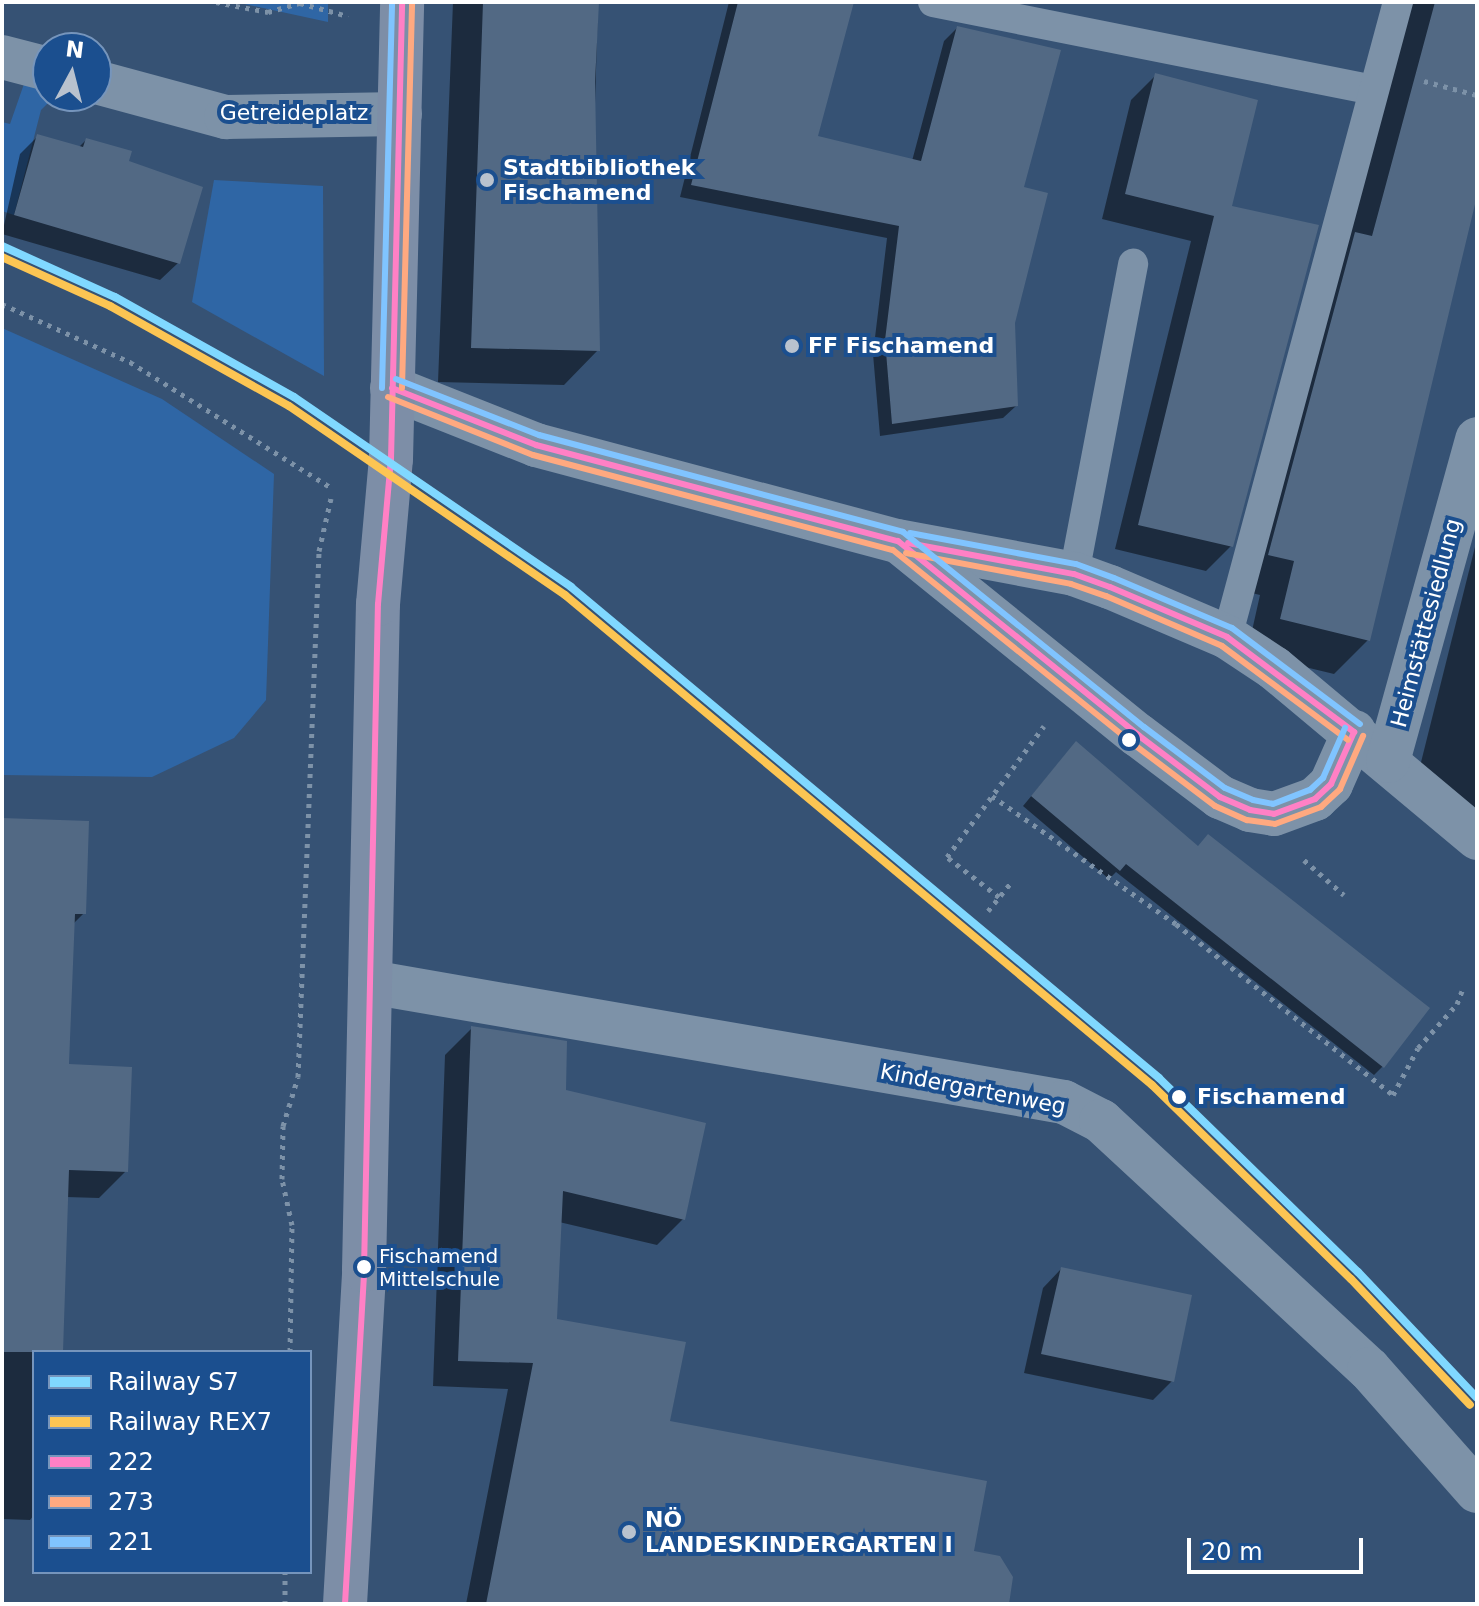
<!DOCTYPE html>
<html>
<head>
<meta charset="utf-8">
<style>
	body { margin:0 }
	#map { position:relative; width:1479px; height:1606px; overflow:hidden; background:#365274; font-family:"DejaVu Sans",sans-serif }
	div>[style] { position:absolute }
	.green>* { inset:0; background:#2f66a5 }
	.shadow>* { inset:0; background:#0007 }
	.building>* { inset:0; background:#526984 }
	.path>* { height:5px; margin-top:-2.5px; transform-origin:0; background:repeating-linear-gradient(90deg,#7d92a8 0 4px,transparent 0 10px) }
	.lane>* { height:30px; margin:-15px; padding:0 15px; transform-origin:15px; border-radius:15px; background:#7d92a8 }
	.street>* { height:44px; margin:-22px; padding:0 22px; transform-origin:22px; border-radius:22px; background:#7d92a8 }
	.primary>* { height:44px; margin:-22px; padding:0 22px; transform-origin:22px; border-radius:22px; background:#7d8ea7 }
	.bus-1>* { height:6px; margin:-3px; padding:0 3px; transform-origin:3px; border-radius:3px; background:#ff80c5 }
	.bus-2>* { height:6px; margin:-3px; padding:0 3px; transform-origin:3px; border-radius:3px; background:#ffa980 }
	.bus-3>* { height:6px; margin:-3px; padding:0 3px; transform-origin:3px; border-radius:3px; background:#80c4ff }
	.rail-1>* { height:8px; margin:-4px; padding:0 4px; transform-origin:4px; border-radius:4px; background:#80d8ff }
	.rail-2>* { height:8px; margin:-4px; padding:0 4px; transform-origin:4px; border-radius:4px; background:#fcc553 }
	.dots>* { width:22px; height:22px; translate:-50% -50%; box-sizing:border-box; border:4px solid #1b4f8f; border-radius:50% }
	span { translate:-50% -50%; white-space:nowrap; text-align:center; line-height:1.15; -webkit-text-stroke:8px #1b4f8f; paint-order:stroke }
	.bus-label { font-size:20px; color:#fff }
	.left { translate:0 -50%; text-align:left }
	.street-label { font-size:22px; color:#fff }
	.poi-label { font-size:22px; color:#fff; font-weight:700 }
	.stop-label { font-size:22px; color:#fff; font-weight:700 }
	.frame { position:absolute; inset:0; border:4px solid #fff; pointer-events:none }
	.legend { position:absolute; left:32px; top:1350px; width:280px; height:224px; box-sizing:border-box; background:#1b4f8f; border:2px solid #7695bc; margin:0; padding:10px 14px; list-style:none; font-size:24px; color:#fff }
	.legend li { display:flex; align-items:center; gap:16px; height:40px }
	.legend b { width:40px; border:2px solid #7695bc }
	.north { position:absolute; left:32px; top:32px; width:80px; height:80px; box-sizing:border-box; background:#1b4f8f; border:2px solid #7695bc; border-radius:50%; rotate:7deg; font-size:22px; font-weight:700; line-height:32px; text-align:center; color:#fff }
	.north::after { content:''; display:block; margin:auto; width:28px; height:36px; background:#b9c2ce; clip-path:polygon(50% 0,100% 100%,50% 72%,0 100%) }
	.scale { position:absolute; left:1187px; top:1538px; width:176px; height:36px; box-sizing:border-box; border:4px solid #fff; border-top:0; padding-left:10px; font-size:24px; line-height:28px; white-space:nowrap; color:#fff; -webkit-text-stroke:6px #1b4f8f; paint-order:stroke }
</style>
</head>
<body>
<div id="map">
	<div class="green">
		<div style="clip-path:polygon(235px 2px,328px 2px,328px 22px)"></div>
		<div style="clip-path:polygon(25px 81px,48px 84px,48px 103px,41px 110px,14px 215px,2px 211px,2px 122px,10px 124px)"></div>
		<div style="clip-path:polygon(214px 180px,323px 186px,324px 376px,192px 302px)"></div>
		<div style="clip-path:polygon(2px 328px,162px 399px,274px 474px,266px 700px,234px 738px,152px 777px,2px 775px)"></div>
	</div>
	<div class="shadow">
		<div style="clip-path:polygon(453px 2px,598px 2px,594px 138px,598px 350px,564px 385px,438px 382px)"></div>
		<div style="clip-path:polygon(729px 2px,845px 2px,815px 137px,912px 161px,944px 41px,957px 28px,1021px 188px,1013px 323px,1016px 406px,1003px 418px,880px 436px,873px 354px,887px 238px,680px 197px)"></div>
		<div style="clip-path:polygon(1412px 2px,1477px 2px,1477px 188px,1368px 640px,1334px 674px,1247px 653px,1260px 595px,1235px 589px)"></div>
		<div style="clip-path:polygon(1156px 75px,1229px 207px,1231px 546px,1206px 571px,1115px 549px,1191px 241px,1102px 219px,1131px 100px)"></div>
		<div style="clip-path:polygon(38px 136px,78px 148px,86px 140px,126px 162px,178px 263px,160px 280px,2px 234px,20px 154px)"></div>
		<div style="clip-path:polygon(1477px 539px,1477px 822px,1410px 806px)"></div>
		<div style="clip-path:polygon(1067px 753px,1197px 848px,1383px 1066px,1374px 1075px,1116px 872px,1109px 879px,1023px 806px)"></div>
		<div style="clip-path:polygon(2px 820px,84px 913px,72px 925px,67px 1066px,126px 1171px,99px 1198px,66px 1197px,61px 1352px,34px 1352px,34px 1515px,30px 1520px,2px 1519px)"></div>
		<div style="clip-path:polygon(471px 1029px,564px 1092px,683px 1219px,657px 1245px,559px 1222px,555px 1320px,668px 1422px,971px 1553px,1000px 1604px,466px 1604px,508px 1389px,433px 1386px,445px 1055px)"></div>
		<div style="clip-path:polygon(1061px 1269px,1172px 1381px,1153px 1400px,1024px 1373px,1043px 1288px)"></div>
	</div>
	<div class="building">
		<div style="clip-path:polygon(483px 2px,599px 2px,595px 82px,600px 351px,471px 348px)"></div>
		<div style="clip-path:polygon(738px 2px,854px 2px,818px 136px,921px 161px,957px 26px,1061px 50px,1024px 187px,1048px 193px,1015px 323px,1018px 406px,892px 424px,885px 340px,899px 226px,691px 185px)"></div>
		<div style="clip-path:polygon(1435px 2px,1477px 2px,1477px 196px,1370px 641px,1280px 619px,1294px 561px,1268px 555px,1355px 232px,1372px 236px)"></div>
		<div style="clip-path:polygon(1155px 73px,1258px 100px,1232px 206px,1319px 225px,1233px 547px,1138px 525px,1214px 216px,1125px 194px)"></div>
		<div style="clip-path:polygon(37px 134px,83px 147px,86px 138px,132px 151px,129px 161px,203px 187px,180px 264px,14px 215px)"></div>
		<div style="clip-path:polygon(1076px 741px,1198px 846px,1208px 834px,1430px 1008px,1384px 1068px,1126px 864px,1120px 871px,1031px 796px)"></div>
		<div style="clip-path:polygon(2px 818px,89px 821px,86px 914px,75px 914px,69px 1064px,132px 1067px,128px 1172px,69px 1170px,63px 1352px,2px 1352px)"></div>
		<div style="clip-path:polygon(471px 1026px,567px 1041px,566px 1090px,706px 1123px,685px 1220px,563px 1191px,557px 1319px,686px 1342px,670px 1421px,987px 1481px,974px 1551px,1000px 1556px,1013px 1577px,1009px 1604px,486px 1604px,533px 1363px,458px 1361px)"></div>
		<div style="clip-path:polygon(1061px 1267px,1192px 1295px,1174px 1382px,1041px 1354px)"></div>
	</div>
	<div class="path">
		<div style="left:216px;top:2px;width:53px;rotate:10.9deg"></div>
		<div style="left:268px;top:12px;width:33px;rotate:-16deg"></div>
		<div style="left:300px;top:3px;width:50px;rotate:15.2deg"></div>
		<div style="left:1424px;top:81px;width:55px;rotate:14.8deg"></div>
		<div style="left:2px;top:304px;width:141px;rotate:24.4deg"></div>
		<div style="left:130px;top:362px;width:239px;rotate:32deg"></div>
		<div style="left:992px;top:796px;width:224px;rotate:34.8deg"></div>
		<div style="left:1176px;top:924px;width:276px;rotate:38.2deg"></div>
		<div style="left:1393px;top:1095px;width:53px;rotate:-62deg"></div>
		<div style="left:1418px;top:1048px;width:59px;rotate:-48.4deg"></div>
		<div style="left:1457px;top:1004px;width:14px;rotate:-69deg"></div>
		<div style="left:1304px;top:860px;width:53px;rotate:41.2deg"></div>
		<div style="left:999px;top:897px;width:66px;rotate:-142.4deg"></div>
		<div style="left:947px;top:857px;width:163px;rotate:-53.5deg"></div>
		<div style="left:988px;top:911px;width:38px;rotate:-51deg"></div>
		<div style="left:290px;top:1352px;width:127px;rotate:-89.1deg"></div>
		<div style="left:292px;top:1225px;width:47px;rotate:-102.3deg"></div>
		<div style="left:282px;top:1179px;width:53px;rotate:-88.9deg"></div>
		<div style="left:283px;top:1126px;width:51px;rotate:-73deg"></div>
		<div style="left:298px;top:1077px;width:526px;rotate:-87.71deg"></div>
		<div style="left:319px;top:551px;width:54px;rotate:-77.2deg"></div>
		<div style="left:285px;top:1604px;width:32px;rotate:-90deg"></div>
	</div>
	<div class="lane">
		<div style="left:933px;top:2px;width:448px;rotate:11.3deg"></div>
		<div style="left:1074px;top:574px;width:316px;rotate:-79.2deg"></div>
		<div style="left:1227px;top:637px;width:658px;rotate:-74.93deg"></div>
	</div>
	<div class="street">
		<div style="left:2px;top:57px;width:48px;rotate:14.6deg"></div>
		<div style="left:96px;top:82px;width:135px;rotate:15.1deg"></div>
		<div style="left:226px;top:117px;width:174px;rotate:-1deg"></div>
		<div style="left:392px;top:388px;width:155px;rotate:21.6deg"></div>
		<div style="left:536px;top:445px;width:375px;rotate:14.9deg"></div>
		<div style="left:898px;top:541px;width:179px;rotate:10.6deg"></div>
		<div style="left:1074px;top:574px;width:38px;rotate:20deg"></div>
		<div style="left:1110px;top:587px;width:127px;rotate:23.1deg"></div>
		<div style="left:1227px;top:637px;width:56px;rotate:33.4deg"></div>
		<div style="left:1274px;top:668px;width:265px;rotate:39.9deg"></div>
		<div style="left:903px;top:545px;width:302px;rotate:39deg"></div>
		<div style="left:1138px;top:735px;width:103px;rotate:37.1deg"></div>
		<div style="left:1220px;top:797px;width:33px;rotate:23deg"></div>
		<div style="left:1250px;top:810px;width:24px;rotate:9deg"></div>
		<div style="left:1274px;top:814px;width:44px;rotate:-20.1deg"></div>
		<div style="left:1315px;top:799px;width:22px;rotate:-43deg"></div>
		<div style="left:1331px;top:784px;width:57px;rotate:-66.1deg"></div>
		<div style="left:1388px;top:761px;width:334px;rotate:-74.5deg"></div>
		<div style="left:370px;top:982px;width:704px;rotate:9.81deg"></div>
		<div style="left:1064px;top:1102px;width:42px;rotate:27.2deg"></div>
		<div style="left:1101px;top:1121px;width:365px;rotate:42.8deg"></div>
		<div style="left:1369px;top:1369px;width:163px;rotate:48.5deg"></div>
	</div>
	<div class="primary">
		<div style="left:345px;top:1604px;width:335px;rotate:-86.7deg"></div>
		<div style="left:364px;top:1270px;width:666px;rotate:-88.8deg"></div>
		<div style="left:378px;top:604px;width:146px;rotate:-84.9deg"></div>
		<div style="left:391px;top:459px;width:457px;rotate:-88.6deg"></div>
	</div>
	<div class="bus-1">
		<div style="left:392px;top:388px;width:155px;rotate:21.6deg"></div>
		<div style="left:536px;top:445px;width:375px;rotate:14.9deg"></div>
		<div style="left:898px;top:541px;width:309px;rotate:38.9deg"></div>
		<div style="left:1138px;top:735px;width:103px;rotate:37.1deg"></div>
		<div style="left:1220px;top:797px;width:33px;rotate:23deg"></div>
		<div style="left:1250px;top:810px;width:24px;rotate:9deg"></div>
		<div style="left:1274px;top:814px;width:44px;rotate:-20.1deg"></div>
		<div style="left:1315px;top:799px;width:22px;rotate:-43deg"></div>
		<div style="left:1331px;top:784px;width:57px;rotate:-66.1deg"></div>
		<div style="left:908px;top:543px;width:169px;rotate:10.6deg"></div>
		<div style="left:1074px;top:574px;width:38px;rotate:20deg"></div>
		<div style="left:1110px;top:587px;width:127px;rotate:23.1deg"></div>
		<div style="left:1227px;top:637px;width:159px;rotate:36.8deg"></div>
		<div style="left:345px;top:1604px;width:335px;rotate:-86.7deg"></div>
		<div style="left:364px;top:1270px;width:666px;rotate:-88.8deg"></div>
		<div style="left:378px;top:604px;width:146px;rotate:-84.9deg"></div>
		<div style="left:391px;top:459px;width:457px;rotate:-88.6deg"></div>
	</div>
	<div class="bus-2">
		<div style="left:402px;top:388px;width:386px;rotate:-88.5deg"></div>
		<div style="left:388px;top:397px;width:156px;rotate:21.8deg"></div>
		<div style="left:533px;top:455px;width:372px;rotate:14.8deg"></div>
		<div style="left:893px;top:550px;width:307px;rotate:38.9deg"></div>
		<div style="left:1132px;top:743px;width:104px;rotate:37.2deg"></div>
		<div style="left:1215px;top:806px;width:35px;rotate:24deg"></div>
		<div style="left:1247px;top:820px;width:28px;rotate:8deg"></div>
		<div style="left:1275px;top:824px;width:49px;rotate:-20.3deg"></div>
		<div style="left:1321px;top:807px;width:26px;rotate:-43deg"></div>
		<div style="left:1340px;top:789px;width:58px;rotate:-66.5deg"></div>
		<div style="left:906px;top:553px;width:168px;rotate:10.6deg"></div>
		<div style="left:1071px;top:584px;width:37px;rotate:19deg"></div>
		<div style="left:1106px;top:596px;width:126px;rotate:23.3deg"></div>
		<div style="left:1222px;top:646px;width:157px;rotate:36.7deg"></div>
	</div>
	<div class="bus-3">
		<div style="left:396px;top:379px;width:154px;rotate:21.4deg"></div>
		<div style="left:539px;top:435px;width:377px;rotate:14.9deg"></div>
		<div style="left:903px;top:532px;width:310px;rotate:39deg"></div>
		<div style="left:1144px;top:727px;width:101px;rotate:37deg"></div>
		<div style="left:1225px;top:788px;width:30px;rotate:23deg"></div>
		<div style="left:1253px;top:800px;width:20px;rotate:11deg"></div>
		<div style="left:1273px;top:804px;width:40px;rotate:-21deg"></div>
		<div style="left:1310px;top:790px;width:18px;rotate:-43deg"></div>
		<div style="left:1323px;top:778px;width:55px;rotate:-66.3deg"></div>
		<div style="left:382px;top:388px;width:386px;rotate:-88.5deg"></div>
		<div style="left:910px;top:533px;width:169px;rotate:10.6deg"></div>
		<div style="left:1076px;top:564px;width:40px;rotate:20.2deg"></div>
		<div style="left:1114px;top:578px;width:128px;rotate:23deg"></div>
		<div style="left:1232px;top:628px;width:160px;rotate:36.9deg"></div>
	</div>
	<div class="rail-1">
		<div style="left:2px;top:246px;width:124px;rotate:24.3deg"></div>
		<div style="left:115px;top:297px;width:205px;rotate:29.2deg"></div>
		<div style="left:294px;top:397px;width:336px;rotate:34.4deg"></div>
		<div style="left:571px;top:587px;width:766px;rotate:39.86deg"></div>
		<div style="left:1159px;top:1078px;width:278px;rotate:44.3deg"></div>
		<div style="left:1358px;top:1272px;width:173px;rotate:46.6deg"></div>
	</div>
	<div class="rail-2">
		<div style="left:2px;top:257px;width:119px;rotate:24.4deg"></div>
		<div style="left:110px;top:306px;width:205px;rotate:29.2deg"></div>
		<div style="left:289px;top:406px;width:335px;rotate:34.4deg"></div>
		<div style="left:565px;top:595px;width:765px;rotate:39.85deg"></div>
		<div style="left:1152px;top:1085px;width:278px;rotate:44.3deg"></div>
		<div style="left:1351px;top:1279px;width:173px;rotate:46.6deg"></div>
	</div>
	<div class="dots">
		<div style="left:487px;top:180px;background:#b9c2ce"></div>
		<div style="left:792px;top:346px;background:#b9c2ce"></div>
		<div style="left:1129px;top:740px;background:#fff"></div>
		<div style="left:1179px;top:1097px;background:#fff"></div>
		<div style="left:364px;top:1267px;background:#fff"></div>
		<div style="left:629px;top:1532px;background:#b9c2ce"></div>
	</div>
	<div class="bus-label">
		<span class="left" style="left:379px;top:1268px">Fischamend<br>Mittelschule</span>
	</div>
	<div class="street-label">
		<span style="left:294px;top:113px">Getreideplatz</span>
		<span style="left:1426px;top:623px;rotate:-75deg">Heimstättesiedlung</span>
		<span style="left:973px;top:1089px;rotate:11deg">Kindergartenweg</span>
	</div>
	<div class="poi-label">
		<span class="left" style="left:503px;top:180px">Stadtbibliothek<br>Fischamend</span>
		<span class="left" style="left:808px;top:346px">FF Fischamend</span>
		<span class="left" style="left:645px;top:1532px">NÖ<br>LANDESKINDERGARTEN I</span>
	</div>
	<div class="stop-label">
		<span class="left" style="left:1197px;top:1097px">Fischamend</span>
	</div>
	<div class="frame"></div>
	<ul class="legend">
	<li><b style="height:10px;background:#80d8ff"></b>Railway S7</li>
	<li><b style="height:10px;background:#fcc553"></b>Railway REX7</li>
	<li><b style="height:10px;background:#ff80c5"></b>222</li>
	<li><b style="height:10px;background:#ffa980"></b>273</li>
	<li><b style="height:10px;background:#80c4ff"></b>221</li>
	</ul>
	<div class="north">N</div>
	<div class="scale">20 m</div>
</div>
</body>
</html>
